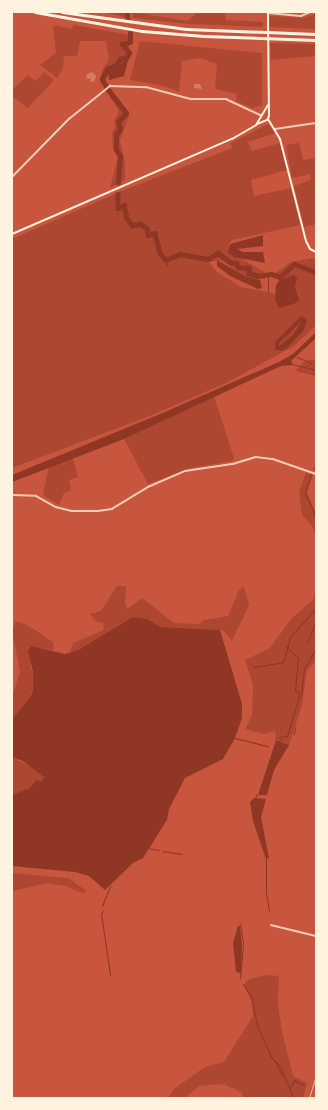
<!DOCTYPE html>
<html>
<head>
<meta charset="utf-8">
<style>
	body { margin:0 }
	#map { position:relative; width:328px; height:1110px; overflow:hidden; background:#c8553d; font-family:Ubuntu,sans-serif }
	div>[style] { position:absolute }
	.green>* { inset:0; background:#ae4732 }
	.water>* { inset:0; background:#8f3625 }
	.stream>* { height:1px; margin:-0.5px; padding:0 0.5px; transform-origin:0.5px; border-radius:0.5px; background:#8f3625 }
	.river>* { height:4.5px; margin:-2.25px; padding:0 2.25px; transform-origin:2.25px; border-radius:2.25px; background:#8f3625 }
	.building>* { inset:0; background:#d67c66 }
	.minor>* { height:1.5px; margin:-0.75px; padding:0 0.75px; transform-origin:0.75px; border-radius:0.75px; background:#f1ccb7 }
	.secondary>* { height:2px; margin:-1px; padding:0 1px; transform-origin:1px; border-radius:1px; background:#fff3e0 }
	.motorway>* { height:3px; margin:-1.5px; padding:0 1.5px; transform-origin:1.5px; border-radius:1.5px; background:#fff3e0 }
	.rail>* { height:1px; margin:-0.5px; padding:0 0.5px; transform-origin:0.5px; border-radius:0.5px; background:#e9b49f }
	span { translate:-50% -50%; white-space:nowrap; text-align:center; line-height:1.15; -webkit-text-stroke:3px #fff3e0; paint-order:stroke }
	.frame { position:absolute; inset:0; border:13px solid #fff3e0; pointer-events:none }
</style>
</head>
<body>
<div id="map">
	<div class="green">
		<div style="clip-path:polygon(103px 12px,129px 12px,129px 17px,124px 17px)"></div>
		<div style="clip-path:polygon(198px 12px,225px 12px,226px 20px,263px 22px,263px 27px,188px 24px,133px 18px,133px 13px,138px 13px,187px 21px)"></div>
		<div style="clip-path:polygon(316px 14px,316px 29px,269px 27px,270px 16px,304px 18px)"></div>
		<div style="clip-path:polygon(53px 25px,72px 29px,74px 25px,130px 35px,128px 60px,110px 72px,102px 85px,100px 82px,102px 71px,109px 59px,106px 41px,80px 41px,77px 56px,64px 56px,63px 68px,57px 78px,40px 65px,56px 53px)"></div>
		<div style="clip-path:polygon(140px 41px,262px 53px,262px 105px,252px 108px,236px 101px,237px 94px,215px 89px,217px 64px,200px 58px,182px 61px,179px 92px,164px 86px,130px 80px)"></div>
		<div style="clip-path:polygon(270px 43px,316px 44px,316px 56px,271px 60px)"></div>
		<div style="clip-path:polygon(44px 72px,54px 80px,28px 108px,12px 96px,14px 88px,28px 75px,36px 81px)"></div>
		<div style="clip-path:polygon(110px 88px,129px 115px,120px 141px,125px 163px,125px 180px,110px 188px,118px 157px,113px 150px,112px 133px,115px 126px,114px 121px,119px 111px,106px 91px)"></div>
		<div style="clip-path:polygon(268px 124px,276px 133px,248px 142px,252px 151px,280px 143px,287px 170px,251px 180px,254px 196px,291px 188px,300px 225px,232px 240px,228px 245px,236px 256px,266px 273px,265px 278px,252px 279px,245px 276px,220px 260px,209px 262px,217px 272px,241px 287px,276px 294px,279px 308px,294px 304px,274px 274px,291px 262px,313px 258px,316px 262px,316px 325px,294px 346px,226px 383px,152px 415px,12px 468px,12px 239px,124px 190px,232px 148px,231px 143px)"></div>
		<div style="clip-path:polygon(299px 143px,303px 160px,316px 158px,316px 224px,304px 227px,294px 186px,311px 180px,310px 174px,292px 178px,286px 145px)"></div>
		<div style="clip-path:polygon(316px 359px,316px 376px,295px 371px,305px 361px)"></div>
		<div style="clip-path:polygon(214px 396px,234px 458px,232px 461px,191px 468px,148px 484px,124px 439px)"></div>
		<div style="clip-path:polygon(73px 458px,78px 477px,69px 480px,71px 490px,64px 493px,59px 505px,43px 495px,49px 466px)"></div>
		<div style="clip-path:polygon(306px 473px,313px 475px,307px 492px,316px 514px,316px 540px,314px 529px,302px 514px,299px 492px)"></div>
		<div style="clip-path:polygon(117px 586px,126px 586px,125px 603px,127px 609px,142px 598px,174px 623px,199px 624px,204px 620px,228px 616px,239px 590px,244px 587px,249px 605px,232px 641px,223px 630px,161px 627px,147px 619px,133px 617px,90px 645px,70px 652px,73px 643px,104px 630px,103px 623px,96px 621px,90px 614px,101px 611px)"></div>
		<div style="clip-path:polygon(316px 588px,316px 660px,307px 670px,302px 705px,289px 745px,276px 740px,275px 731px,264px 734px,245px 729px,252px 715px,253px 684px,245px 660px,270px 648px,291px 619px,313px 600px)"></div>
		<div style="clip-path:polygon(16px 621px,29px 626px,53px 642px,54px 650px,40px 648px,30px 664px,34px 679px,31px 696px,12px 719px,12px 697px,20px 672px,12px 630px)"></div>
		<div style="clip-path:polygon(12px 757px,39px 771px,44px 777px,42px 781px,36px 780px,30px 788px,12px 795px)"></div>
		<div style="clip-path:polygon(12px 873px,68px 878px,87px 891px,82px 893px,65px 886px,48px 883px,12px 891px)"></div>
		<div style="clip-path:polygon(266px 975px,279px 976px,278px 1004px,282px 1031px,293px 1076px,307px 1083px,303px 1098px,244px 1098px,241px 1092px,223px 1084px,199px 1086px,185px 1098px,168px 1098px,175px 1088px,205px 1067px,224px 1062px,253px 1016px,251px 1000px,244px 986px,247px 980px)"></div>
	</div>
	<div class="water">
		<div style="clip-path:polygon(128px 60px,124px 76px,109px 80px,108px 71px)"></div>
		<div style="clip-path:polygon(263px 235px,263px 246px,237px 249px,243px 252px,263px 252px,265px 263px,234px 257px,228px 253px,230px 244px)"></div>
		<div style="clip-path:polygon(217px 260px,245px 276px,260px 280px,262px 288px,258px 289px,230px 276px,217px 266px)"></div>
		<div style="clip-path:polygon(294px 275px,297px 278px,295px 287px,299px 300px,294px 304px,279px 308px,275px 300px,276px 285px,280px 280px)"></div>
		<div style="clip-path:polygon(evenodd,301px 316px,307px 320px,303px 331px,287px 348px,282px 351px,275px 350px,275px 342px,301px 316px,301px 322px,293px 335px,279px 346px,279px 343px,301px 322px)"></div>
		<div style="clip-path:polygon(316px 332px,316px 338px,291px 361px,293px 365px,281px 366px,124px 439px,12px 482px,12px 475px,165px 412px,279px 362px,293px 354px)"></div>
		<div style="clip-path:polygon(133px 617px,147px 619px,161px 627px,220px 630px,242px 704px,242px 718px,235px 738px,223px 759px,185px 778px,169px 809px,167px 820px,143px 858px,133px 863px,105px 890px,89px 876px,75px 872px,12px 866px,12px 795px,30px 788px,36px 780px,42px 781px,44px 777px,23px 761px,12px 757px,12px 719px,31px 696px,33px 689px,33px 672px,28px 652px,31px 646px,65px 654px,80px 649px)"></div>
		<div style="clip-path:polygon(276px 740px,289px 745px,274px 770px,267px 795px,258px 795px)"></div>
		<div style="clip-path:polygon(254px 798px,266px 799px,261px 817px,269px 858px,266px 859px,253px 821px,250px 802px)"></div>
		<div style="clip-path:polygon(238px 926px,240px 926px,242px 946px,241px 973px,236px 972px,233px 943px)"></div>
	</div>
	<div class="stream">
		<div style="left:166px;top:260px;width:5px;rotate:79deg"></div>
		<div style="left:268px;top:292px;width:18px;rotate:-90deg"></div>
		<div style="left:297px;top:357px;width:15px;rotate:23deg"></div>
		<div style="left:292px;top:364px;width:25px;rotate:14deg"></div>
		<div style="left:313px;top:469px;width:5px;rotate:-53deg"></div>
		<div style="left:311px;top:474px;width:21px;rotate:107deg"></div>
		<div style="left:305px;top:494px;width:25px;rotate:64deg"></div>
		<div style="left:307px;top:642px;width:22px;rotate:-66deg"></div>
		<div style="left:253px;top:667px;width:30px;rotate:-9deg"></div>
		<div style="left:283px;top:662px;width:26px;rotate:-74deg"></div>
		<div style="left:290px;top:637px;width:39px;rotate:-48deg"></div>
		<div style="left:301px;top:697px;width:28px;rotate:-84deg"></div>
		<div style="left:304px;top:669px;width:24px;rotate:-60deg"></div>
		<div style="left:294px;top:734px;width:7px;rotate:-82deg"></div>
		<div style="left:235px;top:738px;width:34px;rotate:14deg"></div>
		<div style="left:280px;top:739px;width:2px;rotate:-117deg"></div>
		<div style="left:279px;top:737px;width:8px;rotate:-7deg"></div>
		<div style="left:287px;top:736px;width:38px;rotate:-73deg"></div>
		<div style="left:298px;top:700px;width:8px;rotate:-83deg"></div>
		<div style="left:299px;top:692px;width:4px;rotate:-166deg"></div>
		<div style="left:295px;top:691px;width:33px;rotate:-85deg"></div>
		<div style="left:298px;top:658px;width:16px;rotate:-137deg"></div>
		<div style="left:255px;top:798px;width:4px;rotate:-63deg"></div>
		<div style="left:148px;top:848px;width:11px;rotate:10deg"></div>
		<div style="left:163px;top:851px;width:19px;rotate:9deg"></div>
		<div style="left:266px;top:859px;width:33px;rotate:90deg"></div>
		<div style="left:266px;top:892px;width:19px;rotate:81deg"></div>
		<div style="left:102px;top:906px;width:22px;rotate:-68deg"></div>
		<div style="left:103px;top:911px;width:3px;rotate:135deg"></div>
		<div style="left:101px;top:913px;width:63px;rotate:81.7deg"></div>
		<div style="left:240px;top:978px;width:34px;rotate:-85deg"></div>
		<div style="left:243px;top:944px;width:21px;rotate:-98deg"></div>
		<div style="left:243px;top:984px;width:17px;rotate:57deg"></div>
		<div style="left:252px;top:998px;width:28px;rotate:80deg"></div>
		<div style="left:257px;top:1026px;width:35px;rotate:65deg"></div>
		<div style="left:272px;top:1058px;width:10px;rotate:45deg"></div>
		<div style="left:279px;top:1065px;width:36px;rotate:66deg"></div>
		<div style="left:274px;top:1060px;width:17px;rotate:62deg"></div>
		<div style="left:290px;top:1088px;width:9px;rotate:-63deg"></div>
		<div style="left:294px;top:1080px;width:11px;rotate:27deg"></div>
	</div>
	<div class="river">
		<div style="left:127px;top:12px;width:7px;rotate:82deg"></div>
		<div style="left:118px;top:183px;width:27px;rotate:-86deg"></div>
		<div style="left:120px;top:156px;width:8px;rotate:-120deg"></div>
		<div style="left:116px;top:149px;width:14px;rotate:-90deg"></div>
		<div style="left:116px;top:135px;width:7px;rotate:-56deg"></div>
		<div style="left:120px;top:129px;width:7px;rotate:-106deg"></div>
		<div style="left:118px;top:122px;width:12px;rotate:-48deg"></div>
		<div style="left:126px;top:113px;width:31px;rotate:-128deg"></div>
		<div style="left:107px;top:89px;width:11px;rotate:-117deg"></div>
		<div style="left:102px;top:79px;width:11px;rotate:-63deg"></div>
		<div style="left:107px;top:69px;width:9px;rotate:-21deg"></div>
		<div style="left:115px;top:66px;width:9px;rotate:-54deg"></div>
		<div style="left:120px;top:59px;width:6px;rotate:-9deg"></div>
		<div style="left:126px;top:58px;width:6px;rotate:-59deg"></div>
		<div style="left:129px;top:53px;width:11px;rotate:-128deg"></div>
		<div style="left:122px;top:44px;width:8px;rotate:-14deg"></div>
		<div style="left:130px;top:42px;width:9px;rotate:-90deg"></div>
		<div style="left:118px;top:194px;width:14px;rotate:90deg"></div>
		<div style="left:118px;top:208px;width:7px;rotate:-27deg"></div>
		<div style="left:124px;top:205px;width:13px;rotate:77deg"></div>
		<div style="left:127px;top:218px;width:9px;rotate:54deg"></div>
		<div style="left:132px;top:225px;width:8px;rotate:-7deg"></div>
		<div style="left:140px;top:224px;width:8px;rotate:30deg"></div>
		<div style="left:147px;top:228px;width:7px;rotate:82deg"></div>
		<div style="left:148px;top:235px;width:7px;rotate:-16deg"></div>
		<div style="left:155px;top:233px;width:21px;rotate:76deg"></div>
		<div style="left:160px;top:253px;width:9px;rotate:49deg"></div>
		<div style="left:166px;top:260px;width:15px;rotate:-23deg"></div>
		<div style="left:180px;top:254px;width:28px;rotate:10deg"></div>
		<div style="left:208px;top:259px;width:12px;rotate:-31deg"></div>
		<div style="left:218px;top:253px;width:17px;rotate:36deg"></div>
		<div style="left:232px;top:263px;width:5px"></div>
		<div style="left:237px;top:263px;width:4px;rotate:76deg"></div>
		<div style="left:238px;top:267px;width:11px;rotate:5deg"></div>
		<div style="left:249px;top:268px;width:5px;rotate:90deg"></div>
		<div style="left:249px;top:273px;width:9px;rotate:18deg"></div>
		<div style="left:258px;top:276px;width:13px;rotate:-9deg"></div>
		<div style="left:271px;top:274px;width:9px;rotate:18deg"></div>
		<div style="left:280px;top:277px;width:19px;rotate:-43deg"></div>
		<div style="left:294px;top:264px;width:23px;rotate:20deg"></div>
	</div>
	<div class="building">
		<div style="clip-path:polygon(92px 72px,96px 76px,94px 82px,90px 81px,91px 78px,86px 79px,87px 74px)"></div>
		<div style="clip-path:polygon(194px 84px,200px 84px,202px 89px,194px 88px)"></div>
	</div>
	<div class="minor">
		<div style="left:268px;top:13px;width:33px;rotate:5deg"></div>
		<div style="left:301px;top:16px;width:11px;rotate:-22deg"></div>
		<div style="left:275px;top:129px;width:41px;rotate:-8.3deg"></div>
		<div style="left:12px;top:177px;width:81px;rotate:-45.5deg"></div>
		<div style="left:69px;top:119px;width:53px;rotate:-38.8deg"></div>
		<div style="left:110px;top:86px;width:36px;rotate:2deg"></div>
		<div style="left:146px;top:87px;width:47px;rotate:14.9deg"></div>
		<div style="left:191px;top:99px;width:35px"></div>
		<div style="left:226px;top:99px;width:38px;rotate:25deg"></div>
		<div style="left:12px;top:495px;width:24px;rotate:2deg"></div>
		<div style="left:36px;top:496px;width:23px;rotate:29deg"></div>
		<div style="left:56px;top:507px;width:16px;rotate:14deg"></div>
		<div style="left:72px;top:511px;width:26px"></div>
		<div style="left:98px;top:511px;width:14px;rotate:-8deg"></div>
		<div style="left:112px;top:509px;width:42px;rotate:-31.4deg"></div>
		<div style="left:148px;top:487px;width:40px;rotate:-23.4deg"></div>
		<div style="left:185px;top:471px;width:49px;rotate:-8.3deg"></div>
		<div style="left:233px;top:464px;width:24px;rotate:-17deg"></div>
		<div style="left:256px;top:457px;width:17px;rotate:7deg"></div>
		<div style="left:273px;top:459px;width:46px;rotate:19.2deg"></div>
		<div style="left:271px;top:925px;width:46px;rotate:13.7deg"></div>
	</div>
	<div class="secondary">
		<div style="left:268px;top:119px;width:23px;rotate:59deg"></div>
		<div style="left:280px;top:139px;width:105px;rotate:75.7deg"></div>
		<div style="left:306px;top:241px;width:9px;rotate:63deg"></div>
		<div style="left:310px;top:249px;width:7px;rotate:27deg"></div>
		<div style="left:257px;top:124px;width:11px;rotate:-22deg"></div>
		<div style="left:267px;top:120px;width:4px;rotate:-63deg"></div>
		<div style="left:269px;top:116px;width:104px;rotate:-90.6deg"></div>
		<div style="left:12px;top:234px;width:240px;rotate:-23.4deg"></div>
		<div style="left:232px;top:139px;width:28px;rotate:-30deg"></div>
		<div style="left:256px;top:125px;width:23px;rotate:-59deg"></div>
	</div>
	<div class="motorway">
		<div style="left:35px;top:12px;width:109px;rotate:10.1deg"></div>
		<div style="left:142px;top:31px;width:62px;rotate:4.6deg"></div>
		<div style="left:204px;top:36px;width:112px;rotate:2deg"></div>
		<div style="left:62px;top:12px;width:125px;rotate:7.8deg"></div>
		<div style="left:186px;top:29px;width:130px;rotate:2.2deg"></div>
	</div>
	<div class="rail">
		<div style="left:309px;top:1098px;width:24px;rotate:-73deg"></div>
	</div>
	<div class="frame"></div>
</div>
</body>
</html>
